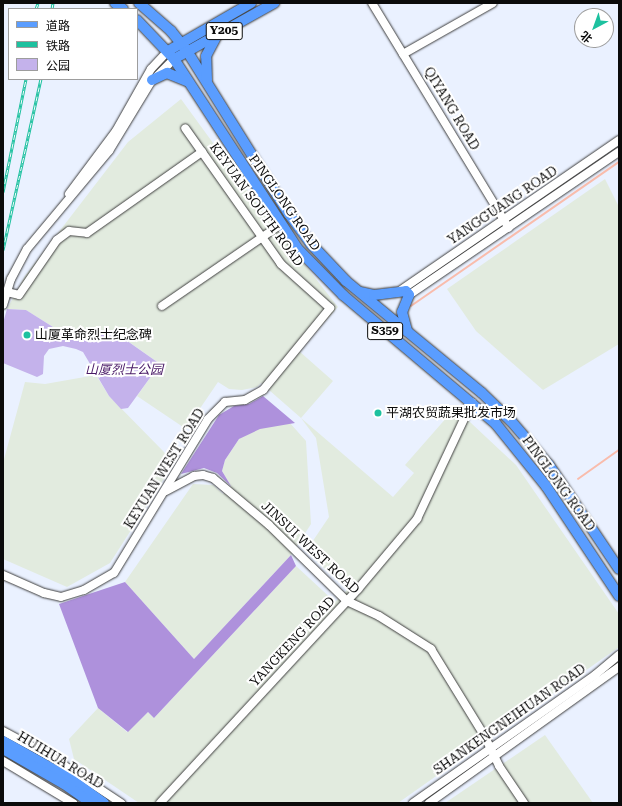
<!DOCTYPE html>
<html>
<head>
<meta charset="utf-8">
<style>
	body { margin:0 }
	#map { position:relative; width:622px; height:806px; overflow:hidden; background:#eaf1ff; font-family:"Roboto Serif","Noto Sans SC",serif }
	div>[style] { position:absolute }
	.industrial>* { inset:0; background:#e2ebdf }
	.green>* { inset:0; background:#c4b2eb }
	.forest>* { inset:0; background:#ae91dc }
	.stream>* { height:1.5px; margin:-0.75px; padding:0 0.75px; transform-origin:0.75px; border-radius:0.75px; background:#f9bcac }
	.roads { filter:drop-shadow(0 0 1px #3e3e3e) drop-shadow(0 0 1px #3e3e3e) }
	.minor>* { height:8px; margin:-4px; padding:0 4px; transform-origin:4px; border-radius:4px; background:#fff }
	.major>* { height:10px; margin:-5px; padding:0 5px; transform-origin:5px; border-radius:5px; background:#5a9dff }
	.rail>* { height:3px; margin-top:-1.5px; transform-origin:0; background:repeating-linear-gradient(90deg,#fff 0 4.5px,#1dc19f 0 9px); box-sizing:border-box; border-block:1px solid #1dc19f }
	.dots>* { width:11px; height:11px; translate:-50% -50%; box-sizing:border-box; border:2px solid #fff; border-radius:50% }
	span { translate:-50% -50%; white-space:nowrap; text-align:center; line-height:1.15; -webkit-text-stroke:4px #fff; paint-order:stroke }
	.shield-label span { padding:1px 3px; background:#fff; border:1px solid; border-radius:3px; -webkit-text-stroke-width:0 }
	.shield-label { font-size:12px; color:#0b0b0b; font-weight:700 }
	.street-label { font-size:13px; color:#0b0b0b }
	.poi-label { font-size:13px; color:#0b0b0b }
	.left { translate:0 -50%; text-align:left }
	.park-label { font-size:13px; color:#491966; font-style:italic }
	.frame { position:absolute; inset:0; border:4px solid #0b0b0b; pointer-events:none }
	.legend { position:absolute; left:8px; top:8px; width:130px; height:72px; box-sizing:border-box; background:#fff; border:1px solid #9d9d9d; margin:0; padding:5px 7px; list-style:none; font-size:12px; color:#0b0b0b }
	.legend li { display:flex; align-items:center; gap:8px; height:20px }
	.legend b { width:20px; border:1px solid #9d9d9d }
	.north { position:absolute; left:574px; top:8px; width:40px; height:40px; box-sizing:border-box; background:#fff; border:1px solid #9d9d9d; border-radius:50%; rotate:221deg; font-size:11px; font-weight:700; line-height:16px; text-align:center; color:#0b0b0b }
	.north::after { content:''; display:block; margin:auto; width:14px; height:18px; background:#1dc19f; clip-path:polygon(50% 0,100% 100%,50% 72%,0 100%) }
</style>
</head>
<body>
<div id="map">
	<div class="industrial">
		<div style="clip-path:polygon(181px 99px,267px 217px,338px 307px,299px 351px,333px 381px,301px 418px,393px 497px,414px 473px,405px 465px,455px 408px,516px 465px,619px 614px,619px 647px,398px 803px,139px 803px,74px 759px,69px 739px,98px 708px,127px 732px,148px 712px,154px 718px,296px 566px,335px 602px,347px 590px,306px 551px,329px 517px,316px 438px,301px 418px,261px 383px,257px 387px,242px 390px,229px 389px,218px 382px,186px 429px,137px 396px,160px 364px,139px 349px,123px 338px,90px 332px,72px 339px,26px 310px,7px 309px,25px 276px,128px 142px)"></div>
		<div style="clip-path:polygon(605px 179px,619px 207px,619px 344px,543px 390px,476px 331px,447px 289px)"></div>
		<div style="clip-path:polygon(96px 375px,109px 396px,164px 452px,172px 466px,110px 563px,67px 587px,3px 559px,3px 463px,25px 382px,45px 384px)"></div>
		<div style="clip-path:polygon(289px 422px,306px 441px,311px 524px,291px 555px,194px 659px,125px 582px,193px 484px,213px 485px,223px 494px,231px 486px,222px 471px,225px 460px,239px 439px,250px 428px)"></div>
		<div style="clip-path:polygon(545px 735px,593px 803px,445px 803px)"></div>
	</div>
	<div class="green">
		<div style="clip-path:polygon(7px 309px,26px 310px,72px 339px,90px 332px,123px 338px,160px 364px,128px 408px,121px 409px,109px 396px,83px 352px,76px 349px,63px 346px,49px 349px,44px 356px,43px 374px,37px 377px,3px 363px,3px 323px)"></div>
	</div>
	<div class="forest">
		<div style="clip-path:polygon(263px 396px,295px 423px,260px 429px,239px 439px,225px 460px,222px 471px,231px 486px,217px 473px,204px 468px,181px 474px,219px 415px,234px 406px,249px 404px)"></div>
		<div style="clip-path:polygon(291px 555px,296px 566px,154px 718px,148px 712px,128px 732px,98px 708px,59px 604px,125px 582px,194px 659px)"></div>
	</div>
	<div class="stream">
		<div style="left:411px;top:306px;width:253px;rotate:-34.7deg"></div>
		<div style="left:578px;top:479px;width:50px;rotate:-35.3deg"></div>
	</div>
	<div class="roads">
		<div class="minor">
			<div style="left:372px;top:3px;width:263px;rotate:58.7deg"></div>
			<div style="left:403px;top:54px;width:103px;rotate:-29.5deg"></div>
			<div style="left:69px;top:194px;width:79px;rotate:-53.3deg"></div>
			<div style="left:116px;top:131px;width:71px;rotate:-60.6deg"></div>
			<div style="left:151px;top:69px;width:25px;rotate:-47deg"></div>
			<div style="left:401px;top:290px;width:265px;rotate:-34.5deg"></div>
			<div style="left:7px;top:292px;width:12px;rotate:14deg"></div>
			<div style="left:19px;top:295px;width:67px;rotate:-55.4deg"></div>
			<div style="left:57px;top:240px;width:15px;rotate:-37deg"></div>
			<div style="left:69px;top:231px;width:18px;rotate:6deg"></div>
			<div style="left:87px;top:233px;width:141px;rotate:-35.2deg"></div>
			<div style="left:409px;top:295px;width:254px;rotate:-34.3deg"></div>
			<div style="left:3px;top:305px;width:27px;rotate:-73deg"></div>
			<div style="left:11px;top:279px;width:34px;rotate:-62deg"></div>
			<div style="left:27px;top:249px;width:128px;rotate:-50.1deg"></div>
			<div style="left:109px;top:151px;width:81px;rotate:-58.7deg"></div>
			<div style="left:151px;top:82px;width:33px;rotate:-45deg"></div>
			<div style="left:162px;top:306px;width:143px;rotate:-34.5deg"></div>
			<div style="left:166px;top:491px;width:32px;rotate:-28deg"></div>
			<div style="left:194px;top:476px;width:9px;rotate:-6deg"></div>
			<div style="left:203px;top:475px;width:10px;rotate:17deg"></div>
			<div style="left:213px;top:478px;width:73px;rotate:40deg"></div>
			<div style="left:269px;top:525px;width:109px;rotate:44.3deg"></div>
			<div style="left:347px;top:601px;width:35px;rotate:25deg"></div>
			<div style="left:379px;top:616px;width:62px;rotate:32.4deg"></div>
			<div style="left:431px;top:649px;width:101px;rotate:58.4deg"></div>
			<div style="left:484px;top:735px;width:34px;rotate:64deg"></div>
			<div style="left:499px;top:766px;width:45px;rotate:56deg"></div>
			<div style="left:3px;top:575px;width:45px;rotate:23.7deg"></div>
			<div style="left:44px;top:593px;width:17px;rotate:13deg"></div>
			<div style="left:61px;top:597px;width:24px;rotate:-17deg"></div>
			<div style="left:84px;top:590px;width:34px;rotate:-30deg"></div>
			<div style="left:114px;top:573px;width:180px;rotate:-58.6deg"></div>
			<div style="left:208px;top:419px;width:24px;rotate:-45deg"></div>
			<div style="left:225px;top:402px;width:20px;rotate:-6deg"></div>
			<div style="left:245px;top:400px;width:21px;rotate:-29deg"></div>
			<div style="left:263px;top:390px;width:106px;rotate:-50.7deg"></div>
			<div style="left:330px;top:308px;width:66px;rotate:-138.1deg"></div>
			<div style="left:281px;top:264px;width:166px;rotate:-125.2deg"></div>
			<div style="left:3px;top:731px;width:57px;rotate:28.4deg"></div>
			<div style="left:53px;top:758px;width:82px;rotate:33.5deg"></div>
			<div style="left:3px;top:761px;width:82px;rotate:31deg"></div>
			<div style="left:160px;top:803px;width:292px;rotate:-47.2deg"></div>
			<div style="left:358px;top:589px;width:92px;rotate:-49.9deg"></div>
			<div style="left:417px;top:519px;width:129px;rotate:-64.8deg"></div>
			<div style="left:413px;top:803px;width:223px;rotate:-35.1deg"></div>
			<div style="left:595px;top:675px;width:31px;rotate:-40deg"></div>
			<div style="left:429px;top:803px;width:234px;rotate:-35.6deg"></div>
		</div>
		<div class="major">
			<div style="left:115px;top:3px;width:10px;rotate:37deg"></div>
			<div style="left:139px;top:3px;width:43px;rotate:41.2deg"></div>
			<div style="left:171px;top:31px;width:26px;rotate:51deg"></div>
			<div style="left:187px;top:51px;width:192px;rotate:58deg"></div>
			<div style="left:289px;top:214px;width:37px;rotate:54deg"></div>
			<div style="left:311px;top:244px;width:51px;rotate:46.6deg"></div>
			<div style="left:346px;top:281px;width:176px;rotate:39.5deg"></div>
			<div style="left:482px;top:393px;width:40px;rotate:44deg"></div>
			<div style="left:511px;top:421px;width:58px;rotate:49.2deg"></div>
			<div style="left:549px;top:465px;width:125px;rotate:56.1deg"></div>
			<div style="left:137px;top:20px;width:54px;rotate:46.5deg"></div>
			<div style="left:174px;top:59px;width:225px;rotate:56.9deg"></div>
			<div style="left:297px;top:248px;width:66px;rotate:45.6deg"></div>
			<div style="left:343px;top:295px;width:200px;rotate:40.1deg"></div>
			<div style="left:496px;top:424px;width:80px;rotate:51.1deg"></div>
			<div style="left:546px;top:486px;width:132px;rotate:56.4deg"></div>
			<div style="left:168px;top:51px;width:96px;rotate:-30deg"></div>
			<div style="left:174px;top:59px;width:115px;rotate:-29.2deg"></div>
			<div style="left:152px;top:80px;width:17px;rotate:-25deg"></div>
			<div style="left:167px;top:73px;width:22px;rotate:22deg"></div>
			<div style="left:207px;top:80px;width:24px;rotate:-92deg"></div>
			<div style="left:206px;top:56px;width:21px;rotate:-62deg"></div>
			<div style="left:361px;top:292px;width:13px;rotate:13deg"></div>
			<div style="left:374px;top:295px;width:32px;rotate:-7deg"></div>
			<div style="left:406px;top:291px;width:5px;rotate:53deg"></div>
			<div style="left:409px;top:295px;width:18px;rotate:112deg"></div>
			<div style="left:402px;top:312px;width:20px;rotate:75deg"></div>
			<div style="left:3px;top:741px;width:76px;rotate:29.3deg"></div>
			<div style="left:69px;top:778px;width:43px;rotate:35.5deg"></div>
			<div style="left:3px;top:749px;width:70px;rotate:29.8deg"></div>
			<div style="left:64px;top:784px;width:33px;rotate:35deg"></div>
		</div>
	</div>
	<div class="rail">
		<div style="left:36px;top:9px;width:6px;rotate:-72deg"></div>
		<div style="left:52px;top:9px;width:6px;rotate:-81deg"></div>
		<div style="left:3px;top:192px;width:115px;rotate:-78.5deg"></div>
		<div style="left:3px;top:250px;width:175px;rotate:-77.5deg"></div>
	</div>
	<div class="dots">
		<div style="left:27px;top:335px;background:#1dc19f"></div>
		<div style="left:378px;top:413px;background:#1dc19f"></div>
	</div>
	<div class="shield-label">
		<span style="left:224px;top:31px">Y205</span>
		<span style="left:385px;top:331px">S359</span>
	</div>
	<div class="street-label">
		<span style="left:451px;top:109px;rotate:59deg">QIYANG ROAD</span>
		<span style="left:284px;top:203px;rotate:55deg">PINGLONG ROAD</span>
		<span style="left:256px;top:205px;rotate:54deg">KEYUAN SOUTH ROAD</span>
		<span style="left:503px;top:206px;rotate:-34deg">YANGGUANG ROAD</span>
		<span style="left:165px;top:469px;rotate:-58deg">KEYUAN WEST ROAD</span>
		<span style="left:558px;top:484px;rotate:54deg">PINGLONG ROAD</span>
		<span style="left:310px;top:548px;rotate:43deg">JINSUI WEST ROAD</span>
		<span style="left:293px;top:642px;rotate:-47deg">YANGKENG ROAD</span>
		<span style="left:510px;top:720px;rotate:-35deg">SHANKENGNEIHUAN ROAD</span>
		<span style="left:60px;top:761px;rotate:31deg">HUIHUA ROAD</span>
	</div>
	<div class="poi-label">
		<span class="left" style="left:35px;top:335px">山厦革命烈士纪念碑</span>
		<span class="left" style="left:386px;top:413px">平湖农贸蔬果批发市场</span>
	</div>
	<div class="park-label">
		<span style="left:124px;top:370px">山厦烈士公园</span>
	</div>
	<div class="frame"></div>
	<ul class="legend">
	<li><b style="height:5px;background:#5a9dff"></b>道路</li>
	<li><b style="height:5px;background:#1dc19f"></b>铁路</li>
	<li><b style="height:11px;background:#c4b2eb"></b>公园</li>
	</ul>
	<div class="north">北</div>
</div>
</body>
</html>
